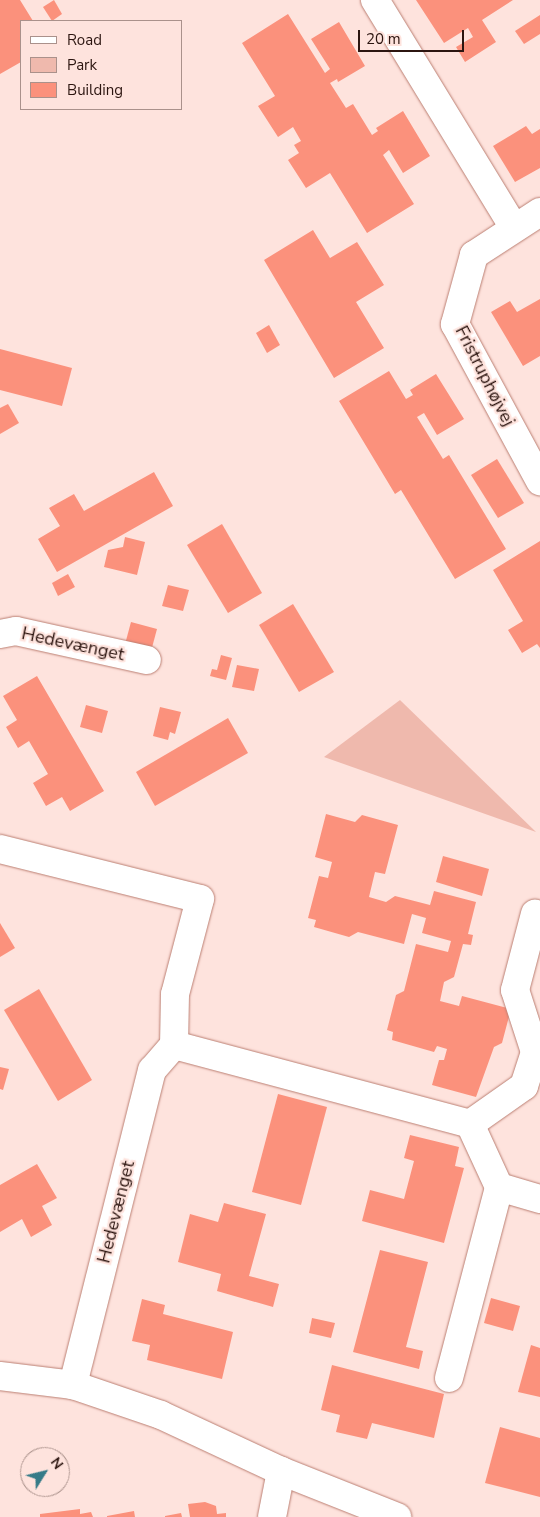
<!DOCTYPE html>
<html>
<head>
<meta charset="utf-8">
<style>
	body { margin:0 }
	#map { position:relative; width:540px; height:1517px; overflow:hidden; background:#fee3dd; font-family:"Nunito Sans",sans-serif }
	div>[style] { position:absolute }
	.green>* { inset:0; background:#efb9ad }
	.building>* { inset:0; background:#fb917c }
	.roads { filter:drop-shadow(0 0 1px #bb7f72) drop-shadow(0 0 1px #bb7f72) }
	.minor>* { height:28px; margin:-14px; padding:0 14px; transform-origin:14px; border-radius:14px; background:#fff }
	.tertiary>* { height:28px; margin:-14px; padding:0 14px; transform-origin:14px; border-radius:14px; background:#fff }
	span { translate:-50% -50%; white-space:nowrap; text-align:center; line-height:1.15; -webkit-text-stroke:4.5px #fee3dd; paint-order:stroke }
	.street-label { font-size:18px; color:#2c1510 }
	.legend { position:absolute; left:20px; top:20px; width:162px; height:90px; box-sizing:border-box; background:#fee3dd; border:1px solid #aa918b; margin:0; padding:6px 9px; list-style:none; font-size:15px; color:#2c1510 }
	.legend li { display:flex; align-items:center; gap:10px; height:25px }
	.legend b { width:25px; border:1px solid #aa918b }
	.north { position:absolute; left:20px; top:1447px; width:50px; height:50px; box-sizing:border-box; background:#fee3dd; border:1px solid #aa918b; border-radius:50%; rotate:54deg; font-size:14px; font-weight:700; line-height:20px; text-align:center; color:#2c1510 }
	.north::after { content:''; display:block; margin:auto; width:18px; height:22px; background:#357b88; clip-path:polygon(50% 0,100% 100%,50% 72%,0 100%) }
	.scale { position:absolute; left:358px; top:30px; width:106px; height:22px; box-sizing:border-box; border:2px solid #2c1510; border-top:0; padding-left:6px; font-size:15px; line-height:18px; white-space:nowrap; color:#2c1510; -webkit-text-stroke:4px #fee3dd; paint-order:stroke }
</style>
</head>
<body>
<div id="map">
	<div class="green">
		<div style="clip-path:polygon(400px 700px,536px 832px,324px 757px)"></div>
	</div>
	<div class="building">
		<div style="clip-path:polygon(0 0,20px 0,33px 21px,21px 21px,21px 62px,0 74px)"></div>
		<div style="clip-path:polygon(54px 0,62px 14px,52px 21px,43px 7px)"></div>
		<div style="clip-path:polygon(416px 0,513px 0,482px 20px,496px 42px,465px 62px,456px 47px,473px 37px,468px 28px,444px 43px)"></div>
		<div style="clip-path:polygon(288px 14px,325px 73px,330px 69px,311px 39px,339px 22px,365px 66px,338px 82px,337px 79px,330px 83px,346px 108px,353px 104px,372px 135px,378px 131px,376px 128px,403px 111px,430px 156px,403px 173px,389px 150px,383px 155px,414px 204px,367px 233px,330px 173px,306px 188px,288px 160px,299px 153px,294px 145px,301px 141px,293px 127px,278px 137px,258px 106px,275px 96px,242px 43px)"></div>
		<div style="clip-path:polygon(540px 15px,540px 34px,524px 44px,515px 31px)"></div>
		<div style="clip-path:polygon(526px 126px,532px 134px,540px 129px,540px 168px,515px 182px,493px 146px)"></div>
		<div style="clip-path:polygon(313px 230px,330px 258px,357px 242px,384px 285px,356px 302px,384px 348px,334px 378px,264px 260px)"></div>
		<div style="clip-path:polygon(540px 299px,540px 356px,523px 366px,491px 312px,510px 301px,517px 312px)"></div>
		<div style="clip-path:polygon(269px 325px,280px 345px,267px 353px,256px 333px)"></div>
		<div style="clip-path:polygon(0 349px,72px 368px,62px 406px,0 390px)"></div>
		<div style="clip-path:polygon(389px 371px,406px 399px,413px 395px,410px 390px,436px 374px,464px 419px,437px 435px,424px 413px,417px 417px,443px 459px,449px 455px,506px 549px,455px 579px,401px 490px,395px 494px,339px 401px)"></div>
		<div style="clip-path:polygon(8px 404px,19px 423px,0 434px,0 408px)"></div>
		<div style="clip-path:polygon(497px 459px,524px 503px,498px 518px,471px 475px)"></div>
		<div style="clip-path:polygon(154px 472px,173px 506px,57px 572px,38px 539px,60px 526px,49px 508px,74px 494px,84px 511px)"></div>
		<div style="clip-path:polygon(222px 524px,262px 593px,228px 613px,187px 545px)"></div>
		<div style="clip-path:polygon(125px 537px,145px 542px,137px 575px,104px 567px,108px 550px,123px 547px)"></div>
		<div style="clip-path:polygon(540px 541px,540px 648px,537px 644px,522px 653px,508px 630px,523px 621px,493px 570px)"></div>
		<div style="clip-path:polygon(68px 574px,75px 587px,58px 596px,52px 583px)"></div>
		<div style="clip-path:polygon(168px 585px,189px 590px,183px 611px,162px 606px)"></div>
		<div style="clip-path:polygon(293px 604px,334px 672px,299px 692px,259px 625px)"></div>
		<div style="clip-path:polygon(131px 622px,157px 629px,150px 655px,124px 648px)"></div>
		<div style="clip-path:polygon(221px 655px,232px 658px,226px 680px,210px 676px,212px 669px,217px 670px)"></div>
		<div style="clip-path:polygon(237px 665px,259px 669px,254px 691px,232px 687px)"></div>
		<div style="clip-path:polygon(37px 676px,104px 791px,70px 811px,62px 797px,46px 806px,33px 783px,48px 774px,29px 741px,18px 748px,6px 727px,17px 720px,3px 696px)"></div>
		<div style="clip-path:polygon(86px 705px,108px 711px,102px 733px,80px 727px)"></div>
		<div style="clip-path:polygon(160px 707px,181px 712px,175px 734px,170px 732px,168px 740px,153px 736px)"></div>
		<div style="clip-path:polygon(228px 718px,248px 753px,155px 806px,136px 772px)"></div>
		<div style="clip-path:polygon(326px 814px,355px 822px,362px 815px,398px 825px,385px 874px,375px 872px,369px 897px,386px 902px,395px 896px,430px 905px,434px 891px,476px 902px,468px 934px,473px 935px,471px 945px,463px 944px,454px 977px,444px 982px,440px 1001px,459px 1006px,462px 996px,511px 1009px,502px 1043px,494px 1047px,476px 1097px,432px 1085px,439px 1060px,444px 1060px,447px 1049px,437px 1046px,434px 1052px,392px 1040px,393px 1032px,387px 1030px,396px 995px,404px 991px,416px 944px,448px 952px,451px 941px,422px 933px,426px 918px,412px 914px,404px 944px,358px 932px,349px 937px,314px 927px,316px 920px,308px 918px,319px 876px,328px 878px,332px 862px,315px 857px)"></div>
		<div style="clip-path:polygon(443px 856px,489px 869px,482px 896px,436px 882px)"></div>
		<div style="clip-path:polygon(0 923px,15px 948px,0 957px)"></div>
		<div style="clip-path:polygon(39px 989px,92px 1080px,58px 1101px,4px 1010px)"></div>
		<div style="clip-path:polygon(0 1067px,9px 1069px,3px 1090px,0 1089px)"></div>
		<div style="clip-path:polygon(278px 1094px,327px 1107px,301px 1205px,252px 1192px)"></div>
		<div style="clip-path:polygon(410px 1135px,459px 1147px,455px 1166px,464px 1168px,444px 1243px,362px 1221px,370px 1190px,404px 1199px,414px 1161px,404px 1158px)"></div>
		<div style="clip-path:polygon(37px 1164px,57px 1198px,42px 1206px,52px 1225px,31px 1237px,22px 1219px,0 1232px,0 1185px)"></div>
		<div style="clip-path:polygon(224px 1203px,266px 1214px,249px 1276px,279px 1284px,273px 1307px,217px 1291px,221px 1274px,178px 1262px,190px 1214px,218px 1222px)"></div>
		<div style="clip-path:polygon(380px 1250px,428px 1262px,406px 1347px,423px 1351px,419px 1369px,353px 1352px)"></div>
		<div style="clip-path:polygon(491px 1298px,520px 1306px,513px 1331px,484px 1323px)"></div>
		<div style="clip-path:polygon(142px 1299px,165px 1305px,163px 1314px,233px 1332px,222px 1379px,147px 1360px,150px 1345px,132px 1341px)"></div>
		<div style="clip-path:polygon(312px 1318px,335px 1323px,331px 1338px,309px 1333px)"></div>
		<div style="clip-path:polygon(531px 1345px,540px 1348px,540px 1397px,518px 1392px)"></div>
		<div style="clip-path:polygon(332px 1365px,444px 1394px,434px 1438px,372px 1423px,367px 1439px,336px 1432px,340px 1415px,321px 1410px)"></div>
		<div style="clip-path:polygon(500px 1427px,540px 1438px,540px 1497px,485px 1483px)"></div>
		<div style="clip-path:polygon(205px 1502px,216px 1506px,217px 1514px,226px 1513px,226px 1517px,190px 1517px,188px 1504px)"></div>
		<div style="clip-path:polygon(80px 1509px,80px 1514px,91px 1512px,93px 1517px,40px 1517px,40px 1514px)"></div>
		<div style="clip-path:polygon(134px 1511px,135px 1517px,107px 1517px,107px 1516px)"></div>
		<div style="clip-path:polygon(181px 1513px,182px 1517px,165px 1517px,165px 1516px)"></div>
	</div>
	<div class="roads">
		<div class="minor">
			<div style="left:375px;top:0;width:267px;rotate:58.6deg"></div>
			<div style="left:540px;top:212px;width:79px;rotate:146.9deg"></div>
			<div style="left:474px;top:255px;width:72px;rotate:105.4deg"></div>
			<div style="left:455px;top:324px;width:179px;rotate:61.6deg"></div>
			<div style="left:0;top:634px;width:16px;rotate:-11deg"></div>
			<div style="left:16px;top:631px;width:134px;rotate:12.5deg"></div>
			<div style="left:0;top:849px;width:206px;rotate:14deg"></div>
			<div style="left:200px;top:899px;width:98px;rotate:104.7deg"></div>
			<div style="left:175px;top:994px;width:51px;rotate:91.1deg"></div>
			<div style="left:174px;top:1045px;width:33px;rotate:131deg"></div>
			<div style="left:152px;top:1070px;width:325px;rotate:104.1deg"></div>
			<div style="left:174px;top:1045px;width:306px;rotate:14.9deg"></div>
			<div style="left:470px;top:1124px;width:66px;rotate:-35.1deg"></div>
			<div style="left:524px;top:1086px;width:36px;rotate:-72deg"></div>
			<div style="left:535px;top:1052px;width:65px;rotate:-107.9deg"></div>
			<div style="left:515px;top:990px;width:79px;rotate:-75.3deg"></div>
			<div style="left:499px;top:1187px;width:43px;rotate:16.3deg"></div>
			<div style="left:449px;top:1378px;width:197px;rotate:-75.3deg"></div>
			<div style="left:499px;top:1187px;width:69px;rotate:-114.7deg"></div>
			<div style="left:272px;top:1517px;width:47px;rotate:-78.9deg"></div>
		</div>
		<div class="tertiary">
			<div style="left:0;top:1376px;width:74px;rotate:7deg"></div>
			<div style="left:73px;top:1385px;width:93px;rotate:18.8deg"></div>
			<div style="left:161px;top:1415px;width:132px;rotate:25deg"></div>
			<div style="left:281px;top:1471px;width:125px;rotate:21.6deg"></div>
		</div>
	</div>
	<div class="street-label">
		<span style="left:485px;top:376px;rotate:63deg">Fristruphøjvej</span>
		<span style="left:73px;top:644px;rotate:12deg">Hedevænget</span>
		<span style="left:116px;top:1212px;rotate:-76deg">Hedevænget</span>
	</div>
	<ul class="legend">
	<li><b style="height:6px;background:#fff"></b>Road</li>
	<li><b style="height:14px;background:#efb9ad"></b>Park</li>
	<li><b style="height:14px;background:#fb917c"></b>Building</li>
	</ul>
	<div class="north">N</div>
	<div class="scale">20 m</div>
</div>
</body>
</html>
